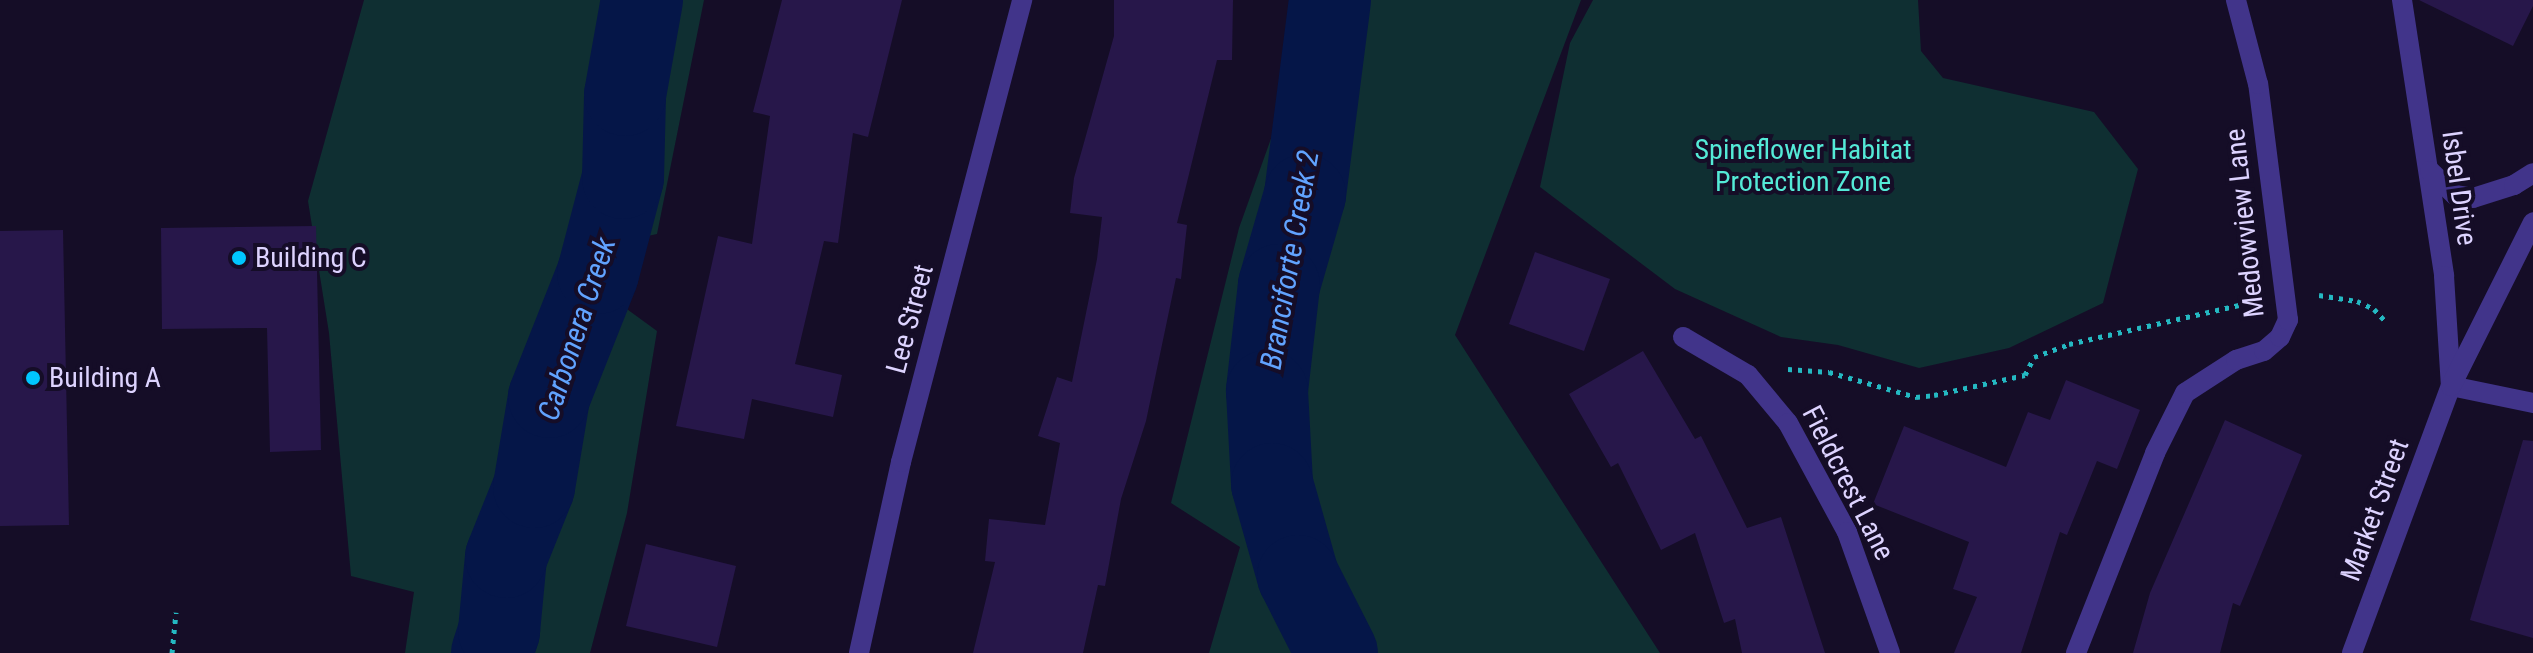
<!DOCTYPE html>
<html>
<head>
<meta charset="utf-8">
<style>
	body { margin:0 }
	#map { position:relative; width:2533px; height:653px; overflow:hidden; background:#150d27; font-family:"Roboto Condensed",sans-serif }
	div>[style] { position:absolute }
	.green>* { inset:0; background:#0f2f32 }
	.river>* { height:82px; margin:-41px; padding:0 41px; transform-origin:41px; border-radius:41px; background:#051648 }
	.building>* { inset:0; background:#27174a }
	.path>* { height:5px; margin-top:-2.5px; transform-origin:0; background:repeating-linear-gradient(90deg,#24b9c2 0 4px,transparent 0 10px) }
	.minor>* { height:20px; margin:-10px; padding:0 10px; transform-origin:10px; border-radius:10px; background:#41348a }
	.tertiary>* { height:20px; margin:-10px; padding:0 10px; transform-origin:10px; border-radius:10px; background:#41348a }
	.dots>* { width:22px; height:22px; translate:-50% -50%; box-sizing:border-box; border:4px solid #150d27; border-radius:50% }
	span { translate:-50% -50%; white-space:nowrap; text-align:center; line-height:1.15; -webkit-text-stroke:8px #150d27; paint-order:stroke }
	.park-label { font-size:28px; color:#54ead7 }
	.street-label { font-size:28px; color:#ddd3ff }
	.poi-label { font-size:28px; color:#ddd3ff }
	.left { translate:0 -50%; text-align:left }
	.water-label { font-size:30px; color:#61a3ff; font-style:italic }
</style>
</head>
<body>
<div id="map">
	<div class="green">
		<div style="clip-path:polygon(364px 0,704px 0,657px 234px,624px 241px,598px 288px,657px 331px,627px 513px,590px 653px,405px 653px,414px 592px,351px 576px,329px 333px,308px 201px)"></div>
		<div style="clip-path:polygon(1308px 0,1581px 0,1455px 335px,1660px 653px,1209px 653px,1240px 547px,1171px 503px,1239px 228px,1297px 66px)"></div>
		<div style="clip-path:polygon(1593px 0,1918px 0,1921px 51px,1943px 78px,2094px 112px,2138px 169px,2103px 303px,2009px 348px,1919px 368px,1838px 345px,1781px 337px,1675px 289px,1540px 187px,1570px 43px)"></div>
	</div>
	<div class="river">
		<div style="left:1330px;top:0;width:197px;rotate:97.3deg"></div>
		<div style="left:1305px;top:195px;width:94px;rotate:106.1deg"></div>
		<div style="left:1279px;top:285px;width:107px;rotate:96.5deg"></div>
		<div style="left:1267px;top:391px;width:93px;rotate:86.9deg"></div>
		<div style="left:1272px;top:484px;width:96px;rotate:74.2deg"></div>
		<div style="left:1298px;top:576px;width:86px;rotate:63.1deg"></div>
		<div style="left:492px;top:653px;width:23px;rotate:-72deg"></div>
		<div style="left:499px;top:631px;width:74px;rotate:-84.6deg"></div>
		<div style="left:506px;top:557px;width:75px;rotate:-68.2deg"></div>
		<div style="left:534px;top:487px;width:91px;rotate:-80.5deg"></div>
		<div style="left:549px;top:397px;width:133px;rotate:-68.4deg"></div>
		<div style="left:598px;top:273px;width:98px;rotate:-75.3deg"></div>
		<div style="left:623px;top:178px;width:83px;rotate:-88.6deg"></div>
		<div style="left:625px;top:95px;width:97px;rotate:-79.9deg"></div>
	</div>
	<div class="building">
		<div style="clip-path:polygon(782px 0,902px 0,868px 137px,853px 133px,838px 243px,824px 241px,795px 364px,842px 375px,833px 417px,752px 399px,744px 439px,676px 426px,718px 236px,752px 244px,770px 116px,753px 112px)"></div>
		<div style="clip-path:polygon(1114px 0,1233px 0,1232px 60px,1217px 60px,1177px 223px,1187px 225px,1181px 279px,1176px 278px,1146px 421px,1121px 499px,1105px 586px,1098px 585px,1083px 653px,973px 653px,995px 562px,985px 561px,989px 519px,1045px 525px,1060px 443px,1038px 436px,1057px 377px,1072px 382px,1097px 259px,1102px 217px,1070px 213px,1074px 178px,1114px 36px)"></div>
		<div style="clip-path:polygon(2419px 0,2533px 0,2533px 6px,2513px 46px)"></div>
		<div style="clip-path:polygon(316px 226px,321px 450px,270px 452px,267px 328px,162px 329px,161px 228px)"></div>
		<div style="clip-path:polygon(63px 230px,69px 525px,0 526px,0 231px)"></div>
		<div style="clip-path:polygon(1535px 252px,1610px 279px,1584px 351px,1509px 324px)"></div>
		<div style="clip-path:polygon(1643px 351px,1695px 439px,1701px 436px,1747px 528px,1781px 517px,1825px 653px,1742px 653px,1735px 619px,1724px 623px,1695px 533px,1661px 550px,1618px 463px,1611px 467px,1569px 394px)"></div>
		<div style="clip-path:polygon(2066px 380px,2140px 410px,2117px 469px,2097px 461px,2067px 535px,2060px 532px,2021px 653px,1954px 653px,1977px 597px,1953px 589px,1969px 542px,1873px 504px,1904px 426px,2006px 467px,2028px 412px,2050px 420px)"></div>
		<div style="clip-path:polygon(2225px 420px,2302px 455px,2240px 606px,2233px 603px,2220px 653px,2133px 653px,2150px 593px)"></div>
		<div style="clip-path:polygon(2523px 440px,2533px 441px,2533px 638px,2470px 620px)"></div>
		<div style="clip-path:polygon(646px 544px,736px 566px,717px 647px,626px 626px)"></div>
	</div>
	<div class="path">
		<div style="left:2319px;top:295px;width:38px;rotate:9deg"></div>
		<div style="left:2357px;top:301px;width:19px;rotate:25deg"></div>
		<div style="left:2374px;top:309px;width:19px;rotate:47deg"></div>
		<div style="left:1788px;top:369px;width:41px;rotate:4.2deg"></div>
		<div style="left:1829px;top:372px;width:91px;rotate:16deg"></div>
		<div style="left:1916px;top:397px;width:18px;rotate:-6deg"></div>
		<div style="left:1934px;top:395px;width:93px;rotate:-12.4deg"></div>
		<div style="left:2025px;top:375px;width:20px;rotate:-63deg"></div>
		<div style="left:2034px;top:357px;width:37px;rotate:-20deg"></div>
		<div style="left:2069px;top:344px;width:189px;rotate:-12.9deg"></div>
		<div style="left:172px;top:653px;width:41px;rotate:-84.4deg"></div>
	</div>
	<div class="minor">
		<div style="left:1683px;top:337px;width:75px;rotate:30.3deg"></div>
		<div style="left:1748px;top:375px;width:62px;rotate:50.2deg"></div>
		<div style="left:1788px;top:423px;width:124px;rotate:61.6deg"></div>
		<div style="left:1847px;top:532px;width:128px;rotate:70.4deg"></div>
		<div style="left:859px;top:653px;width:196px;rotate:-77.6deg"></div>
		<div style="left:901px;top:462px;width:478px;rotate:-75.3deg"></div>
		<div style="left:2076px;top:653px;width:215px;rotate:-68.4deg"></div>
		<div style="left:2155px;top:453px;width:67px;rotate:-63.4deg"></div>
		<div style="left:2185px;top:393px;width:61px;rotate:-32.9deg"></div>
		<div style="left:2236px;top:360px;width:29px;rotate:-18deg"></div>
		<div style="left:2264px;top:351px;width:21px;rotate:-41deg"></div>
		<div style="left:2280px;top:337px;width:19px;rotate:-65deg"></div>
		<div style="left:2288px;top:320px;width:238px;rotate:-97.2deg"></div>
		<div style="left:2258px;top:84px;width:87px;rotate:-104.7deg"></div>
	</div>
	<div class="tertiary">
		<div style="left:2402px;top:0;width:279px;rotate:81.3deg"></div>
		<div style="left:2444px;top:276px;width:110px;rotate:86.4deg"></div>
		<div style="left:2430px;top:171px;width:35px;rotate:44deg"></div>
		<div style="left:2455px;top:195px;width:18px;rotate:9deg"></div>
		<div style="left:2473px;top:198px;width:43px;rotate:-17.6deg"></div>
		<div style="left:2514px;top:185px;width:22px;rotate:-32deg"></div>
		<div style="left:2451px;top:386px;width:84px;rotate:11.7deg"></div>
		<div style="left:2352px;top:653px;width:285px;rotate:-69.7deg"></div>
		<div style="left:2451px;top:386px;width:183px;rotate:-63.4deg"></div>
	</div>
	<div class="dots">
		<div style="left:239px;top:258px;background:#00c6fe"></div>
		<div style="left:33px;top:378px;background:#00c6fe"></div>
	</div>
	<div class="park-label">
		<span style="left:1803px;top:166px">Spineflower Habitat<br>Protection Zone</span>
	</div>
	<div class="street-label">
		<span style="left:2459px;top:188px;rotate:82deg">Isbel Drive</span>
		<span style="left:2245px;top:223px;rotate:-96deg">Medowview Lane</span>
		<span style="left:910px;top:319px;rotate:-75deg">Lee Street</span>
		<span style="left:1848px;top:483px;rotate:63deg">Fieldcrest Lane</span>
		<span style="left:2375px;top:510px;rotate:-70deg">Market Street</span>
	</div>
	<div class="poi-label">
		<span class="left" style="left:255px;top:258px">Building C</span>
		<span class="left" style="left:49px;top:378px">Building A</span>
	</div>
	<div class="water-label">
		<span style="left:1290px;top:260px;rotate:-80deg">Branciforte Creek 2</span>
		<span style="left:577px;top:329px;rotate:-72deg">Carbonera Creek</span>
	</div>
</div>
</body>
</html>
